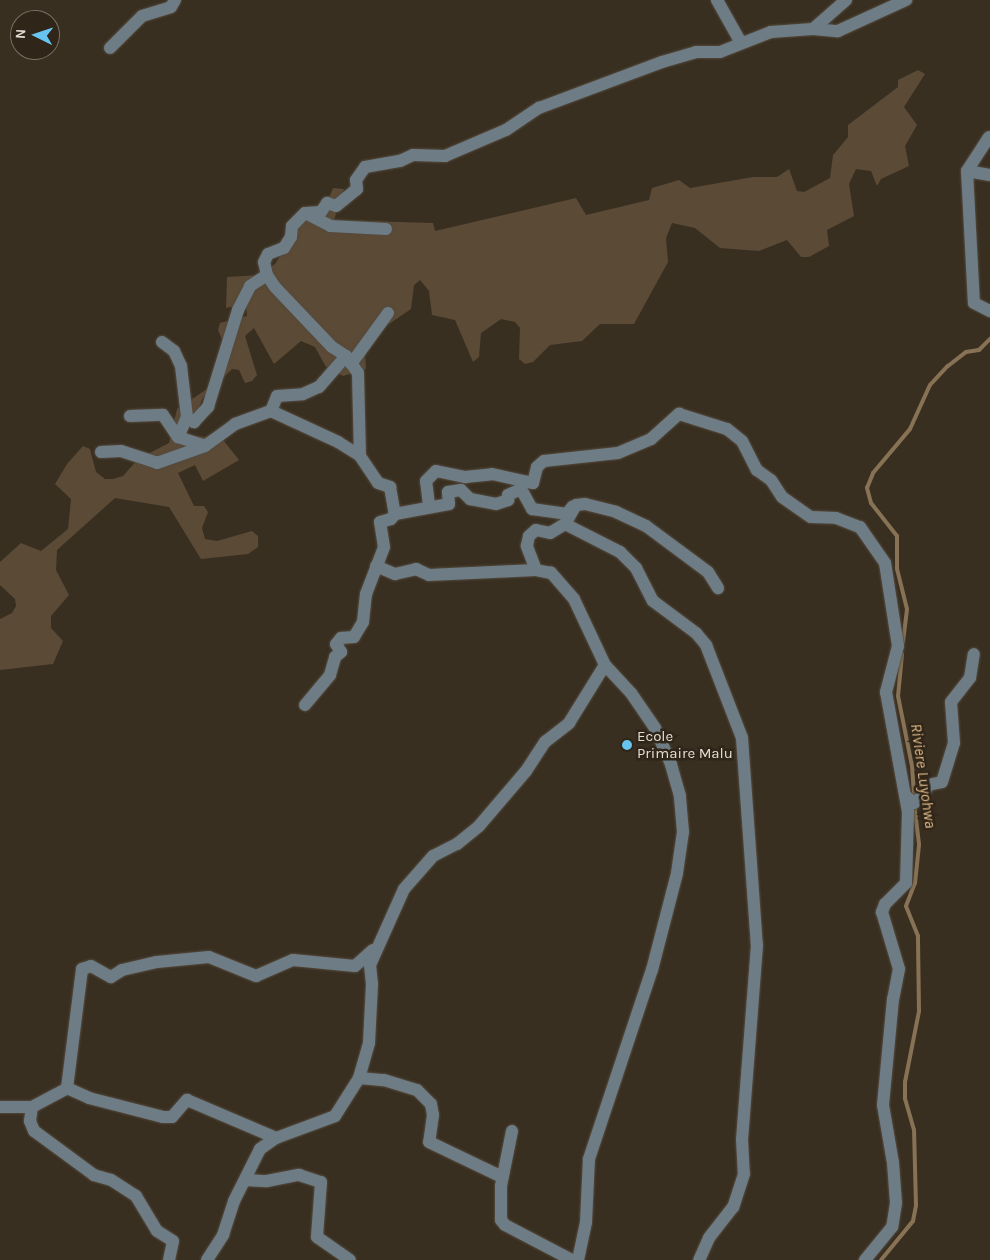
<!DOCTYPE html>
<html>
<head>
<meta charset="utf-8">
<style>
	body { margin:0 }
	#map { position:relative; width:990px; height:1260px; overflow:hidden; background:#392f21; font-family:Karla,sans-serif }
	div>[style] { position:absolute }
	.green>* { inset:0; background:#5b4a36 }
	.stream>* { height:4px; margin:-2px; padding:0 2px; transform-origin:2px; border-radius:2px; background:#887256 }
	.roads { filter:drop-shadow(0 0 1px #554b3e) drop-shadow(0 0 1px #554b3e) }
	.minor>* { height:12px; margin:-6px; padding:0 6px; transform-origin:6px; border-radius:6px; background:#6e7d85 }
	.dots>* { width:14px; height:14px; translate:-50% -50%; box-sizing:border-box; border:2px solid #2f2518; border-radius:50% }
	span { translate:-50% -50%; white-space:nowrap; text-align:center; line-height:1.15; -webkit-text-stroke:5px #2f2518; paint-order:stroke }
	.poi-label { font-size:15px; color:#e5ded6 }
	.left { translate:0 -50%; text-align:left }
	.water-label { font-size:16px; color:#dfb988; font-style:italic }
	.north { position:absolute; left:10px; top:10px; width:50px; height:50px; box-sizing:border-box; background:#2f2518; border:1px solid #786f64; border-radius:50%; rotate:274deg; font-size:14px; font-weight:700; line-height:20px; text-align:center; color:#e5ded6 }
	.north::after { content:''; display:block; margin:auto; width:18px; height:22px; background:#66c4ef; clip-path:polygon(50% 0,100% 100%,50% 72%,0 100%) }
</style>
</head>
<body>
<div id="map">
	<div class="green">
		<div style="clip-path:polygon(918px 70px,925px 74px,904px 107px,917px 125px,905px 146px,909px 166px,881px 179px,877px 186px,871px 171px,856px 169px,849px 184px,854px 216px,827px 230px,829px 246px,809px 257px,801px 257px,787px 240px,759px 251px,720px 248px,695px 228px,672px 223px,666px 238px,668px 262px,634px 324px,600px 324px,582px 341px,550px 345px,533px 362px,525px 364px,519px 359px,520px 328px,515px 322px,501px 319px,481px 333px,479px 357px,473px 362px,455px 320px,432px 315px,429px 291px,420px 280px,414px 285px,411px 309px,386px 326px,365px 353px,366px 369px,343px 376px,326px 367px,315px 347px,301px 341px,274px 364px,254px 328px,245px 336px,257px 375px,252px 381px,245px 383px,239px 370px,232px 369px,202px 399px,198px 412px,179px 425px,185px 436px,205px 437px,216px 431px,239px 460px,203px 481px,195px 465px,178px 473px,194px 506px,204px 506px,208px 512px,202px 528px,205px 539px,217px 541px,252px 531px,258px 536px,258px 547px,248px 554px,201px 559px,169px 507px,115px 498px,57px 550px,56px 570px,69px 595px,51px 616px,51px 628px,63px 641px,53px 664px,0 670px,0 619px,12px 613px,16px 606px,15px 599px,0 585px,0 562px,21px 543px,41px 551px,68px 529px,71px 499px,55px 484px,67px 464px,83px 446px,90px 449px,96px 472px,105px 479px,113px 479px,123px 476px,138px 459px,169px 443px,177px 409px,210px 387px,225px 346px,218px 330px,220px 323px,247px 316px,246px 303px,226px 308px,227px 277px,260px 275px,275px 264px,300px 224px,322px 215px,333px 188px,344px 189px,334px 220px,433px 223px,435px 231px,576px 198px,586px 215px,649px 200px,652px 188px,679px 180px,690px 188px,753px 177px,777px 177px,789px 169px,797px 191px,804px 192px,830px 178px,833px 155px,848px 137px,848px 125px,898px 87px,898px 80px)"></div>
	</div>
	<div class="stream">
		<div style="left:903px;top:642px;width:33px;rotate:-83deg"></div>
		<div style="left:907px;top:609px;width:41px;rotate:-104deg"></div>
		<div style="left:897px;top:569px;width:33px;rotate:-90deg"></div>
		<div style="left:897px;top:536px;width:42px;rotate:-128.2deg"></div>
		<div style="left:871px;top:503px;width:16px;rotate:-105deg"></div>
		<div style="left:867px;top:488px;width:16px;rotate:-68deg"></div>
		<div style="left:873px;top:473px;width:57px;rotate:-49.9deg"></div>
		<div style="left:910px;top:429px;width:48px;rotate:-65.6deg"></div>
		<div style="left:930px;top:385px;width:26px;rotate:-47deg"></div>
		<div style="left:948px;top:366px;width:23px;rotate:-38deg"></div>
		<div style="left:966px;top:352px;width:13px;rotate:-9deg"></div>
		<div style="left:979px;top:350px;width:16px;rotate:-45deg"></div>
		<div style="left:902px;top:654px;width:42px;rotate:95.4deg"></div>
		<div style="left:898px;top:696px;width:71px;rotate:78.7deg"></div>
		<div style="left:912px;top:766px;width:32px;rotate:86deg"></div>
		<div style="left:881px;top:1260px;width:50px;rotate:-50.6deg"></div>
		<div style="left:913px;top:1221px;width:16px;rotate:-79deg"></div>
		<div style="left:916px;top:1205px;width:75px;rotate:-91.5deg"></div>
		<div style="left:914px;top:1130px;width:32px;rotate:-106deg"></div>
		<div style="left:905px;top:1099px;width:17px;rotate:-90deg"></div>
		<div style="left:905px;top:1082px;width:72px;rotate:-78.8deg"></div>
		<div style="left:919px;top:1011px;width:75px;rotate:-90.8deg"></div>
		<div style="left:918px;top:936px;width:32px;rotate:-112deg"></div>
		<div style="left:906px;top:906px;width:25px;rotate:-69deg"></div>
		<div style="left:915px;top:883px;width:39px;rotate:-84deg"></div>
		<div style="left:919px;top:844px;width:39px;rotate:-97deg"></div>
	</div>
	<div class="roads">
		<div class="minor">
			<div style="left:717px;top:0;width:49px;rotate:60.8deg"></div>
			<div style="left:813px;top:29px;width:44px;rotate:-41.3deg"></div>
			<div style="left:110px;top:48px;width:45px;rotate:-45deg"></div>
			<div style="left:142px;top:16px;width:30px;rotate:-17deg"></div>
			<div style="left:171px;top:7px;width:8px;rotate:-60deg"></div>
			<div style="left:989px;top:137px;width:40px;rotate:122.9deg"></div>
			<div style="left:967px;top:171px;width:132px;rotate:87deg"></div>
			<div style="left:974px;top:303px;width:18px;rotate:27deg"></div>
			<div style="left:967px;top:171px;width:23px;rotate:10deg"></div>
			<div style="left:305px;top:213px;width:16px;rotate:-4deg"></div>
			<div style="left:321px;top:212px;width:11px;rotate:-56deg"></div>
			<div style="left:327px;top:203px;width:9px;rotate:18deg"></div>
			<div style="left:336px;top:206px;width:27px;rotate:-39deg"></div>
			<div style="left:357px;top:189px;width:9px;rotate:-96deg"></div>
			<div style="left:356px;top:180px;width:16px;rotate:-55deg"></div>
			<div style="left:365px;top:167px;width:36px;rotate:-10deg"></div>
			<div style="left:400px;top:161px;width:14px;rotate:-25deg"></div>
			<div style="left:413px;top:155px;width:32px;rotate:2deg"></div>
			<div style="left:445px;top:156px;width:66px;rotate:-23.1deg"></div>
			<div style="left:506px;top:130px;width:40px;rotate:-34deg"></div>
			<div style="left:539px;top:108px;width:131px;rotate:-20.5deg"></div>
			<div style="left:662px;top:62px;width:35px;rotate:-16deg"></div>
			<div style="left:696px;top:52px;width:24px"></div>
			<div style="left:720px;top:52px;width:55px;rotate:-21.4deg"></div>
			<div style="left:771px;top:32px;width:42px;rotate:-4.1deg"></div>
			<div style="left:813px;top:29px;width:25px;rotate:5deg"></div>
			<div style="left:838px;top:31px;width:75px;rotate:-24.5deg"></div>
			<div style="left:162px;top:342px;width:15px;rotate:37deg"></div>
			<div style="left:174px;top:351px;width:17px;rotate:65deg"></div>
			<div style="left:181px;top:366px;width:51px;rotate:83.3deg"></div>
			<div style="left:187px;top:417px;width:22px;rotate:114deg"></div>
			<div style="left:351px;top:364px;width:63px;rotate:-54deg"></div>
			<div style="left:271px;top:411px;width:16px;rotate:-68deg"></div>
			<div style="left:277px;top:396px;width:26px;rotate:-4deg"></div>
			<div style="left:303px;top:394px;width:17px;rotate:-24deg"></div>
			<div style="left:319px;top:387px;width:41px;rotate:-48.9deg"></div>
			<div style="left:130px;top:416px;width:33px;rotate:-2deg"></div>
			<div style="left:163px;top:415px;width:27px;rotate:56deg"></div>
			<div style="left:178px;top:437px;width:28px;rotate:18deg"></div>
			<div style="left:187px;top:417px;width:9px;rotate:36deg"></div>
			<div style="left:194px;top:422px;width:21px;rotate:-47deg"></div>
			<div style="left:208px;top:407px;width:102px;rotate:-72.8deg"></div>
			<div style="left:238px;top:310px;width:27px;rotate:-63deg"></div>
			<div style="left:250px;top:286px;width:20px;rotate:-33deg"></div>
			<div style="left:101px;top:452px;width:20px;rotate:-3deg"></div>
			<div style="left:121px;top:451px;width:38px;rotate:18deg"></div>
			<div style="left:157px;top:463px;width:51px;rotate:-19.5deg"></div>
			<div style="left:205px;top:446px;width:37px;rotate:-36deg"></div>
			<div style="left:235px;top:424px;width:38px;rotate:-20deg"></div>
			<div style="left:271px;top:411px;width:74px;rotate:24.8deg"></div>
			<div style="left:338px;top:442px;width:26px;rotate:32deg"></div>
			<div style="left:360px;top:456px;width:32px;rotate:56deg"></div>
			<div style="left:378px;top:483px;width:13px;rotate:18deg"></div>
			<div style="left:390px;top:487px;width:27px;rotate:80deg"></div>
			<div style="left:360px;top:456px;width:83px;rotate:-91.4deg"></div>
			<div style="left:358px;top:373px;width:21px;rotate:-125deg"></div>
			<div style="left:346px;top:356px;width:17px;rotate:-147deg"></div>
			<div style="left:332px;top:347px;width:83px;rotate:-133.5deg"></div>
			<div style="left:275px;top:287px;width:14px;rotate:-124deg"></div>
			<div style="left:267px;top:275px;width:13px;rotate:-103deg"></div>
			<div style="left:264px;top:262px;width:9px;rotate:-63deg"></div>
			<div style="left:268px;top:254px;width:17px;rotate:-21deg"></div>
			<div style="left:284px;top:248px;width:13px;rotate:-58deg"></div>
			<div style="left:291px;top:237px;width:11px;rotate:-85deg"></div>
			<div style="left:292px;top:226px;width:18px;rotate:-45deg"></div>
			<div style="left:305px;top:213px;width:28px;rotate:27deg"></div>
			<div style="left:330px;top:226px;width:56px;rotate:3.1deg"></div>
			<div style="left:429px;top:505px;width:24px;rotate:-97deg"></div>
			<div style="left:426px;top:481px;width:14px;rotate:-45deg"></div>
			<div style="left:436px;top:471px;width:30px;rotate:12deg"></div>
			<div style="left:465px;top:477px;width:27px;rotate:-6deg"></div>
			<div style="left:492px;top:474px;width:42px;rotate:12.4deg"></div>
			<div style="left:533px;top:483px;width:16px;rotate:-76deg"></div>
			<div style="left:537px;top:467px;width:9px;rotate:-41deg"></div>
			<div style="left:544px;top:461px;width:74px;rotate:-6.2deg"></div>
			<div style="left:618px;top:453px;width:36px;rotate:-23deg"></div>
			<div style="left:651px;top:439px;width:38px;rotate:-42deg"></div>
			<div style="left:679px;top:414px;width:50px;rotate:17.4deg"></div>
			<div style="left:727px;top:429px;width:19px;rotate:39deg"></div>
			<div style="left:742px;top:441px;width:33px;rotate:63deg"></div>
			<div style="left:757px;top:470px;width:17px;rotate:36deg"></div>
			<div style="left:771px;top:480px;width:20px;rotate:57deg"></div>
			<div style="left:782px;top:497px;width:35px;rotate:35deg"></div>
			<div style="left:811px;top:517px;width:25px;rotate:2deg"></div>
			<div style="left:836px;top:518px;width:26px;rotate:21deg"></div>
			<div style="left:860px;top:527px;width:44px;rotate:55.2deg"></div>
			<div style="left:885px;top:563px;width:84px;rotate:81.1deg"></div>
			<div style="left:898px;top:646px;width:48px;rotate:104.6deg"></div>
			<div style="left:886px;top:692px;width:122px;rotate:79.6deg"></div>
			<div style="left:908px;top:812px;width:71px;rotate:91.6deg"></div>
			<div style="left:906px;top:883px;width:30px;rotate:135deg"></div>
			<div style="left:885px;top:904px;width:9px;rotate:111deg"></div>
			<div style="left:882px;top:912px;width:59px;rotate:73.4deg"></div>
			<div style="left:899px;top:969px;width:31px;rotate:101deg"></div>
			<div style="left:893px;top:999px;width:106px;rotate:95.4deg"></div>
			<div style="left:883px;top:1105px;width:59px;rotate:80.2deg"></div>
			<div style="left:893px;top:1163px;width:40px;rotate:85.7deg"></div>
			<div style="left:896px;top:1203px;width:24px;rotate:99deg"></div>
			<div style="left:892px;top:1227px;width:43px;rotate:129.3deg"></div>
			<div style="left:565px;top:524px;width:62px;rotate:27deg"></div>
			<div style="left:620px;top:552px;width:23px;rotate:45deg"></div>
			<div style="left:636px;top:568px;width:37px;rotate:63deg"></div>
			<div style="left:653px;top:601px;width:54px;rotate:36.7deg"></div>
			<div style="left:696px;top:633px;width:16px;rotate:50deg"></div>
			<div style="left:706px;top:645px;width:100px;rotate:68.8deg"></div>
			<div style="left:742px;top:738px;width:208px;rotate:85.9deg"></div>
			<div style="left:757px;top:945px;width:195px;rotate:94.4deg"></div>
			<div style="left:742px;top:1139px;width:35px;rotate:87deg"></div>
			<div style="left:744px;top:1174px;width:35px;rotate:108deg"></div>
			<div style="left:733px;top:1207px;width:39px;rotate:128deg"></div>
			<div style="left:709px;top:1238px;width:24px;rotate:114deg"></div>
			<div style="left:376px;top:566px;width:21px;rotate:23deg"></div>
			<div style="left:395px;top:574px;width:22px;rotate:-13deg"></div>
			<div style="left:416px;top:569px;width:14px;rotate:25deg"></div>
			<div style="left:429px;top:575px;width:107px;rotate:-2.7deg"></div>
			<div style="left:305px;top:705px;width:39px;rotate:-50deg"></div>
			<div style="left:330px;top:675px;width:19px;rotate:-74deg"></div>
			<div style="left:335px;top:657px;width:8px;rotate:-40deg"></div>
			<div style="left:341px;top:652px;width:9px;rotate:-122deg"></div>
			<div style="left:336px;top:644px;width:8px;rotate:-50deg"></div>
			<div style="left:341px;top:638px;width:13px;rotate:-4deg"></div>
			<div style="left:354px;top:637px;width:17px;rotate:-59deg"></div>
			<div style="left:363px;top:622px;width:28px;rotate:-84deg"></div>
			<div style="left:366px;top:594px;width:50px;rotate:-69deg"></div>
			<div style="left:384px;top:547px;width:25px;rotate:-99deg"></div>
			<div style="left:380px;top:522px;width:11px;rotate:-15deg"></div>
			<div style="left:391px;top:519px;width:6px;rotate:-51deg"></div>
			<div style="left:395px;top:514px;width:55px;rotate:-10.5deg"></div>
			<div style="left:449px;top:504px;width:12px;rotate:-95deg"></div>
			<div style="left:448px;top:492px;width:13px;rotate:-9deg"></div>
			<div style="left:461px;top:490px;width:13px;rotate:45deg"></div>
			<div style="left:470px;top:499px;width:26px;rotate:11deg"></div>
			<div style="left:496px;top:504px;width:13px;rotate:-18deg"></div>
			<div style="left:508px;top:500px;width:5px;rotate:-90deg"></div>
			<div style="left:508px;top:495px;width:14px;rotate:-25deg"></div>
			<div style="left:521px;top:489px;width:23px;rotate:61deg"></div>
			<div style="left:532px;top:509px;width:35px;rotate:8deg"></div>
			<div style="left:567px;top:514px;width:9px;rotate:-54deg"></div>
			<div style="left:907px;top:797px;width:9px;rotate:41deg"></div>
			<div style="left:914px;top:803px;width:13px;rotate:-39deg"></div>
			<div style="left:924px;top:795px;width:11px;rotate:-68deg"></div>
			<div style="left:928px;top:785px;width:14px;rotate:-12deg"></div>
			<div style="left:942px;top:782px;width:41px;rotate:-72.9deg"></div>
			<div style="left:954px;top:743px;width:41px;rotate:-94.2deg"></div>
			<div style="left:951px;top:702px;width:31px;rotate:-52deg"></div>
			<div style="left:970px;top:678px;width:24px;rotate:-81deg"></div>
			<div style="left:359px;top:1078px;width:25px;rotate:5deg"></div>
			<div style="left:384px;top:1080px;width:34px;rotate:17deg"></div>
			<div style="left:417px;top:1090px;width:20px;rotate:45deg"></div>
			<div style="left:431px;top:1104px;width:11px;rotate:80deg"></div>
			<div style="left:433px;top:1115px;width:27px;rotate:98deg"></div>
			<div style="left:429px;top:1142px;width:81px;rotate:25.6deg"></div>
			<div style="left:67px;top:1088px;width:120px;rotate:-82.8deg"></div>
			<div style="left:82px;top:969px;width:9px;rotate:-18deg"></div>
			<div style="left:91px;top:966px;width:23px;rotate:29deg"></div>
			<div style="left:111px;top:977px;width:13px;rotate:-32deg"></div>
			<div style="left:122px;top:970px;width:36px;rotate:-13deg"></div>
			<div style="left:157px;top:962px;width:52px;rotate:-5.5deg"></div>
			<div style="left:209px;top:957px;width:51px;rotate:22deg"></div>
			<div style="left:256px;top:976px;width:40px;rotate:-23.4deg"></div>
			<div style="left:293px;top:960px;width:62px;rotate:5.5deg"></div>
			<div style="left:355px;top:966px;width:24px;rotate:-42deg"></div>
			<div style="left:0;top:1107px;width:32px"></div>
			<div style="left:512px;top:1131px;width:56px;rotate:101.3deg"></div>
			<div style="left:501px;top:1186px;width:34px;rotate:90deg"></div>
			<div style="left:501px;top:1220px;width:6px;rotate:51deg"></div>
			<div style="left:505px;top:1225px;width:76px;rotate:27.6deg"></div>
			<div style="left:245px;top:1180px;width:22px;rotate:3deg"></div>
			<div style="left:267px;top:1181px;width:33px;rotate:-11deg"></div>
			<div style="left:299px;top:1175px;width:23px;rotate:18deg"></div>
			<div style="left:321px;top:1182px;width:55px;rotate:94.2deg"></div>
			<div style="left:317px;top:1237px;width:40px;rotate:34.9deg"></div>
			<div style="left:169px;top:1260px;width:19px;rotate:-78deg"></div>
			<div style="left:173px;top:1241px;width:19px;rotate:-148deg"></div>
			<div style="left:157px;top:1231px;width:41px;rotate:-121deg"></div>
			<div style="left:136px;top:1196px;width:30px;rotate:-147deg"></div>
			<div style="left:111px;top:1180px;width:18px;rotate:-164deg"></div>
			<div style="left:94px;top:1175px;width:74px;rotate:-143.7deg"></div>
			<div style="left:34px;top:1131px;width:11px;rotate:-112deg"></div>
			<div style="left:30px;top:1121px;width:14px;rotate:-82deg"></div>
			<div style="left:32px;top:1107px;width:40px;rotate:-28deg"></div>
			<div style="left:67px;top:1088px;width:24px;rotate:24deg"></div>
			<div style="left:89px;top:1098px;width:76px;rotate:14.4deg"></div>
			<div style="left:163px;top:1117px;width:9px"></div>
			<div style="left:172px;top:1117px;width:23px;rotate:-49deg"></div>
			<div style="left:187px;top:1100px;width:97px;rotate:23.1deg"></div>
			<div style="left:207px;top:1260px;width:30px;rotate:-57deg"></div>
			<div style="left:223px;top:1235px;width:36px;rotate:-72deg"></div>
			<div style="left:234px;top:1201px;width:58px;rotate:-63.4deg"></div>
			<div style="left:260px;top:1149px;width:19px;rotate:-35deg"></div>
			<div style="left:276px;top:1138px;width:63px;rotate:-20.4deg"></div>
			<div style="left:335px;top:1116px;width:45px;rotate:-57.7deg"></div>
			<div style="left:359px;top:1078px;width:36px;rotate:-74deg"></div>
			<div style="left:369px;top:1043px;width:59px;rotate:-87.1deg"></div>
			<div style="left:372px;top:984px;width:19px;rotate:-96deg"></div>
			<div style="left:370px;top:965px;width:83px;rotate:-65.9deg"></div>
			<div style="left:404px;top:889px;width:44px;rotate:-48.7deg"></div>
			<div style="left:433px;top:856px;width:27px;rotate:-27deg"></div>
			<div style="left:457px;top:844px;width:28px;rotate:-39deg"></div>
			<div style="left:479px;top:826px;width:72px;rotate:-49.5deg"></div>
			<div style="left:526px;top:771px;width:35px;rotate:-57deg"></div>
			<div style="left:545px;top:742px;width:31px;rotate:-38deg"></div>
			<div style="left:569px;top:723px;width:68px;rotate:-58.2deg"></div>
			<div style="left:578px;top:1260px;width:39px;rotate:-78deg"></div>
			<div style="left:586px;top:1222px;width:63px;rotate:-87.3deg"></div>
			<div style="left:589px;top:1159px;width:199px;rotate:-71.6deg"></div>
			<div style="left:652px;top:970px;width:100px;rotate:-75.5deg"></div>
			<div style="left:677px;top:873px;width:41px;rotate:-81.7deg"></div>
			<div style="left:683px;top:832px;width:36px;rotate:-95deg"></div>
			<div style="left:680px;top:796px;width:33px;rotate:-106deg"></div>
			<div style="left:671px;top:764px;width:39px;rotate:-114deg"></div>
			<div style="left:655px;top:728px;width:42px;rotate:-124.4deg"></div>
			<div style="left:631px;top:693px;width:38px;rotate:-133deg"></div>
			<div style="left:605px;top:665px;width:73px;rotate:-115.2deg"></div>
			<div style="left:574px;top:599px;width:35px;rotate:-131deg"></div>
			<div style="left:551px;top:573px;width:15px;rotate:-169deg"></div>
			<div style="left:536px;top:570px;width:26px;rotate:-111deg"></div>
			<div style="left:527px;top:546px;width:10px;rotate:-79deg"></div>
			<div style="left:529px;top:536px;width:9px;rotate:-41deg"></div>
			<div style="left:536px;top:530px;width:14px;rotate:12deg"></div>
			<div style="left:550px;top:533px;width:17px;rotate:-31deg"></div>
			<div style="left:565px;top:524px;width:22px;rotate:-60deg"></div>
			<div style="left:576px;top:505px;width:9px;rotate:-6deg"></div>
			<div style="left:585px;top:504px;width:32px;rotate:14deg"></div>
			<div style="left:616px;top:512px;width:33px;rotate:25deg"></div>
			<div style="left:646px;top:526px;width:77px;rotate:36.6deg"></div>
			<div style="left:708px;top:572px;width:19px;rotate:58deg"></div>
		</div>
	</div>
	<div class="dots">
		<div style="left:627px;top:745px;background:#66c4ef"></div>
	</div>
	<div class="poi-label">
		<span class="left" style="left:637px;top:745px">Ecole<br>Primaire Malu</span>
	</div>
	<div class="water-label">
		<span style="left:923px;top:776px;rotate:82deg">Riviere Luyohwa</span>
	</div>
	<div class="north">N</div>
</div>
</body>
</html>
